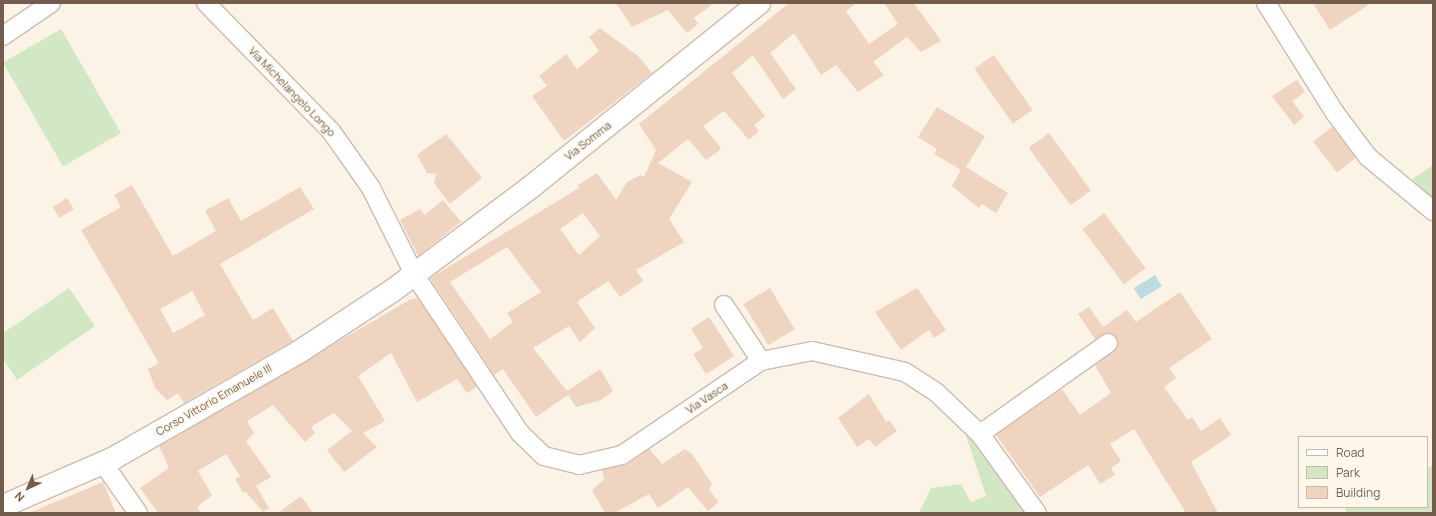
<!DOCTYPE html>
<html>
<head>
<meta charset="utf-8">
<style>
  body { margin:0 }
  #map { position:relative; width:1436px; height:516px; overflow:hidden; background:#fbf4e6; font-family:Manrope,sans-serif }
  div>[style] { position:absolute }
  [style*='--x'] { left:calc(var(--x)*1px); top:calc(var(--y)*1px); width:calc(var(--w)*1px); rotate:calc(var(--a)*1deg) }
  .green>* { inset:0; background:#d2e8c5; transform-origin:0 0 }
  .water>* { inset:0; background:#bcdce3; transform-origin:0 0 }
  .building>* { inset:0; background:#efd4c0; transform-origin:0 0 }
  .roads { filter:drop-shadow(1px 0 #ccbcad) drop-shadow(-1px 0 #ccbcad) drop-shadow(0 1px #ccbcad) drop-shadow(0 -1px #ccbcad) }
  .minor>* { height:18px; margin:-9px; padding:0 9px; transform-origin:9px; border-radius:9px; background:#fff }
  .tertiary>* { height:22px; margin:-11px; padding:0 11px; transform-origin:11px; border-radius:11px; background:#fff }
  span { translate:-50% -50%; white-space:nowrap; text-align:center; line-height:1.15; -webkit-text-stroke:3.5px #fef8ec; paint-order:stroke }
  .street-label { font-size:11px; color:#735c4c }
  .frame { position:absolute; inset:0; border:4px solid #735c4c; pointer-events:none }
  .legend { position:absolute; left:1298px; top:436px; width:130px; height:72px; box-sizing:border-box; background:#fef8ec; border:1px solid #c6baac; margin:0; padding:5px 7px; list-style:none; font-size:12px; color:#735c4c }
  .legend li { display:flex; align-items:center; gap:8px; height:20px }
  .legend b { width:20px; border:1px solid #c6baac }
  .north { position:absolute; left:8px; top:468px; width:40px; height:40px; -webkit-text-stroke:3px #fef8ec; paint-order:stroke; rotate:224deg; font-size:11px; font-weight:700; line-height:16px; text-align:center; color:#735c4c }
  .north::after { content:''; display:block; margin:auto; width:14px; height:18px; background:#735c4c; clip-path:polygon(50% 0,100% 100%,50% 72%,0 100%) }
</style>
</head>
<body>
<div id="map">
  <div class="green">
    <i style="left:61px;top:29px;width:120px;height:67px;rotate:60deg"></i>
    <i style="clip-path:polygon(1433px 165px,1433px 200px,1412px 179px)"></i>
    <i style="clip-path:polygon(69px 288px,95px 326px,17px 380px,3px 359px,3px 333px)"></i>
    <i style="clip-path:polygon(975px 432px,1033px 513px,919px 513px,931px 488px,961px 484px,971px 502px,986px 496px,966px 436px)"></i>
    <i style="clip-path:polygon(1433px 465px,1433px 513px,1346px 513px,1345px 507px,1427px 507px,1427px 469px)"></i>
  </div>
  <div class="water">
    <i style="left:1155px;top:275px;width:13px;height:25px;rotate:58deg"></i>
  </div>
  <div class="building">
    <i style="clip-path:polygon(616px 3px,714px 3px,694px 18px,698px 24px,687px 33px,668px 10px,632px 27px)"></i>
    <i style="clip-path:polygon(evenodd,789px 3px,857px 3px,846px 11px,869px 44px,898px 24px,884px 3px,914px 3px,941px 41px,921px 52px,907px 37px,873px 62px,884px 75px,858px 92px,836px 65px,821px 75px,794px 33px,770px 53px,796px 89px,783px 99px,753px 55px,732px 73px,765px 116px,754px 125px,759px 131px,749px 140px,724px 111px,703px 126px,721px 148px,719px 151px,706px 160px,688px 139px,658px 163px,692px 182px,669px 219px,684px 242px,636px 270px,643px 281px,620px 297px,608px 281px,577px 302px,595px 328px,580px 342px,569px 326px,533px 348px,567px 391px,600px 369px,613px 391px,601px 400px,576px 407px,568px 395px,536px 417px,503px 369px,494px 375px,430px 278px,579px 188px,578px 185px,597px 173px,616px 200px,627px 182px,641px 175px,644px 177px,656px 150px,639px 124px,789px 3px,583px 213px,600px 236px,579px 255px,560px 229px,583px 213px,789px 3px,507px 247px,541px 292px,507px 313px,513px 322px,490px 339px,450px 282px,507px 247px)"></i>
    <i style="clip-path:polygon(1313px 3px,1371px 3px,1330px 30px)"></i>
    <i style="clip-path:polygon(600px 28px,638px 56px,652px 73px,564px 141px,532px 96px,547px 86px,539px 76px,566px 54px,577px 69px,599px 51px,589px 37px)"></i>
    <i style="left:994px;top:55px;width:67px;height:24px;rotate:55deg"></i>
    <i style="clip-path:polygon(1297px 80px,1305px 92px,1292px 101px,1304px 117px,1294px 125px,1272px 96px)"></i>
    <i style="clip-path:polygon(937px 107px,985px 136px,966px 167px,1008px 193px,996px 213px,982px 204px,979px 208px,952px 186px,961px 170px,934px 154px,937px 149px,918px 137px)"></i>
    <i style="left:1332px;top:127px;width:39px;height:24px;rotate:52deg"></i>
    <i style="left:1049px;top:133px;width:71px;height:25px;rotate:54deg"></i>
    <i style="clip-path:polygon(446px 134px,482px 178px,450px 204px,434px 183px,436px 174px,427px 173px,417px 155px)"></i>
    <i style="clip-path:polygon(evenodd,132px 185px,173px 256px,216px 231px,205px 211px,228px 198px,241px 221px,300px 187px,314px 209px,220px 264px,253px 320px,273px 308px,293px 341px,184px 403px,178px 393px,167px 400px,155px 388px,148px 369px,159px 363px,81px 230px,121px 207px,114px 195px,132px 185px,192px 291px,205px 315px,173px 333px,160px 309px,192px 291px)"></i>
    <i style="left:67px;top:198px;width:13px;height:17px;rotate:58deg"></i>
    <i style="clip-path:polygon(443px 200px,461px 222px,418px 256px,400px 220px,420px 209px,425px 215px)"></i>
    <i style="left:1104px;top:213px;width:69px;height:27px;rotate:53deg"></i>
    <i style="left:770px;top:288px;width:48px;height:31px;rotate:59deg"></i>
    <i style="clip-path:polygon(917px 288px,946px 330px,934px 338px,929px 330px,901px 350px,875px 312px)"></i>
    <i style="clip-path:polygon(1180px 292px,1212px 339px,1169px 368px,1176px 378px,1164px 387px,1188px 420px,1192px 417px,1201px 431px,1220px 418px,1231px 435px,1191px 462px,1218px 513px,1186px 513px,1134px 429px,1110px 444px,1121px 461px,1111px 468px,1115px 475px,1100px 484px,1088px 465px,1040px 497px,996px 435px,1062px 389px,1080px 415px,1111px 393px,1095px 365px,1117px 348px,1117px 337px,1107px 333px,1095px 339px,1078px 314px,1089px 307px,1103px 327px,1127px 310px,1136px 322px)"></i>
    <i style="clip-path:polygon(418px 298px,477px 387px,467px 393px,457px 379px,417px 402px,391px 353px,358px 376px,385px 421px,363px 433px,377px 447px,344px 472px,327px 450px,352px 431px,334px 413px,311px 427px,315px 433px,305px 442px,273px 405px,247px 421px,254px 433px,246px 441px,271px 477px,256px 486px,269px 508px,263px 512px,246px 492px,243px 493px,235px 479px,240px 476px,226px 454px,198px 471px,212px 495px,197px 507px,201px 513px,158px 513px,140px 488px,169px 468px,159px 446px,411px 299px)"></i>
    <i style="clip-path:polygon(709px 317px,734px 356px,706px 374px,693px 354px,703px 348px,691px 329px)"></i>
    <i style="clip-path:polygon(869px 394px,886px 422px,889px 420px,897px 431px,875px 447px,869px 439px,857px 447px,838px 418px)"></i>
    <i style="clip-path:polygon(649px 449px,662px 464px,685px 449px,692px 454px,712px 484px,709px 490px,719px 502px,708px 511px,688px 487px,658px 508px,649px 494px,614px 513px,605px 513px,592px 490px,604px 479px,602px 470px,628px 464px)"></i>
    <i style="clip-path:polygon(103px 482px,116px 513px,31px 513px,31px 512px)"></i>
    <i style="clip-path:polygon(301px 496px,313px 513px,278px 513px)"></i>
  </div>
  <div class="roads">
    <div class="minor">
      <i style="--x:206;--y:3;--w:179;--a:45.7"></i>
      <i style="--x:331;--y:131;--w:70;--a:54.9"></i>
      <i style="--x:371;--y:188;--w:96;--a:63.4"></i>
      <i style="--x:414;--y:274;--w:191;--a:56.3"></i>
      <i style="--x:520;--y:433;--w:33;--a:44"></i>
      <i style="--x:544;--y:456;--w:36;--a:14"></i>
      <i style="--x:579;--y:465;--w:44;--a:-13.1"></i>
      <i style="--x:622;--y:455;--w:168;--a:-34.1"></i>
      <i style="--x:761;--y:361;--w:52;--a:-11.1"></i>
      <i style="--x:812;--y:351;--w:95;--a:12.7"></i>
      <i style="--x:905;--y:372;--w:37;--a:33"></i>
      <i style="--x:936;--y:392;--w:61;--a:43.7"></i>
      <i style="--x:980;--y:434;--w:97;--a:54.2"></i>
      <i style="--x:1266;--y:3;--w:130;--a:57.9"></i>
      <i style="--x:1335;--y:113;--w:55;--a:53.1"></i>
      <i style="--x:1368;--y:157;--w:85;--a:39.7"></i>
      <i style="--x:3;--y:36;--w:58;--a:-34.5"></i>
      <i style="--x:724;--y:305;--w:67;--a:56.5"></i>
      <i style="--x:980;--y:434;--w:157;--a:-35.4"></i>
      <i style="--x:103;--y:463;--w:61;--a:55"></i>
    </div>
    <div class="tertiary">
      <i style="--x:3;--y:506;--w:119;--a:-23.3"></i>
      <i style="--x:112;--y:459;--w:215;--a:-29.8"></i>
      <i style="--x:299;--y:352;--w:111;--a:-33.3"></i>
      <i style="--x:392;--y:291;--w:174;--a:-36.8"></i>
      <i style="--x:531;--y:187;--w:293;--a:-38.9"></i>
    </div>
  </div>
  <div class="street-label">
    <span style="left:292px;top:92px;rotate:46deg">Via Michelangelo Longo</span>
    <span style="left:588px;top:141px;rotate:-38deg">Via Somma</span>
    <span style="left:707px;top:398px;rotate:-34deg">Via Vasca</span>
    <span style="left:214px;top:400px;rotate:-30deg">Corso Vittorio Emanuele III</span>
  </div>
  <div class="frame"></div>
  <ul class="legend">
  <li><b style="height:5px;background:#fff"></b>Road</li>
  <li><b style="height:11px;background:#d2e8c5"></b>Park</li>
  <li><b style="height:11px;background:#efd4c0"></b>Building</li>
  </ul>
  <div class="north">N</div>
</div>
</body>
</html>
